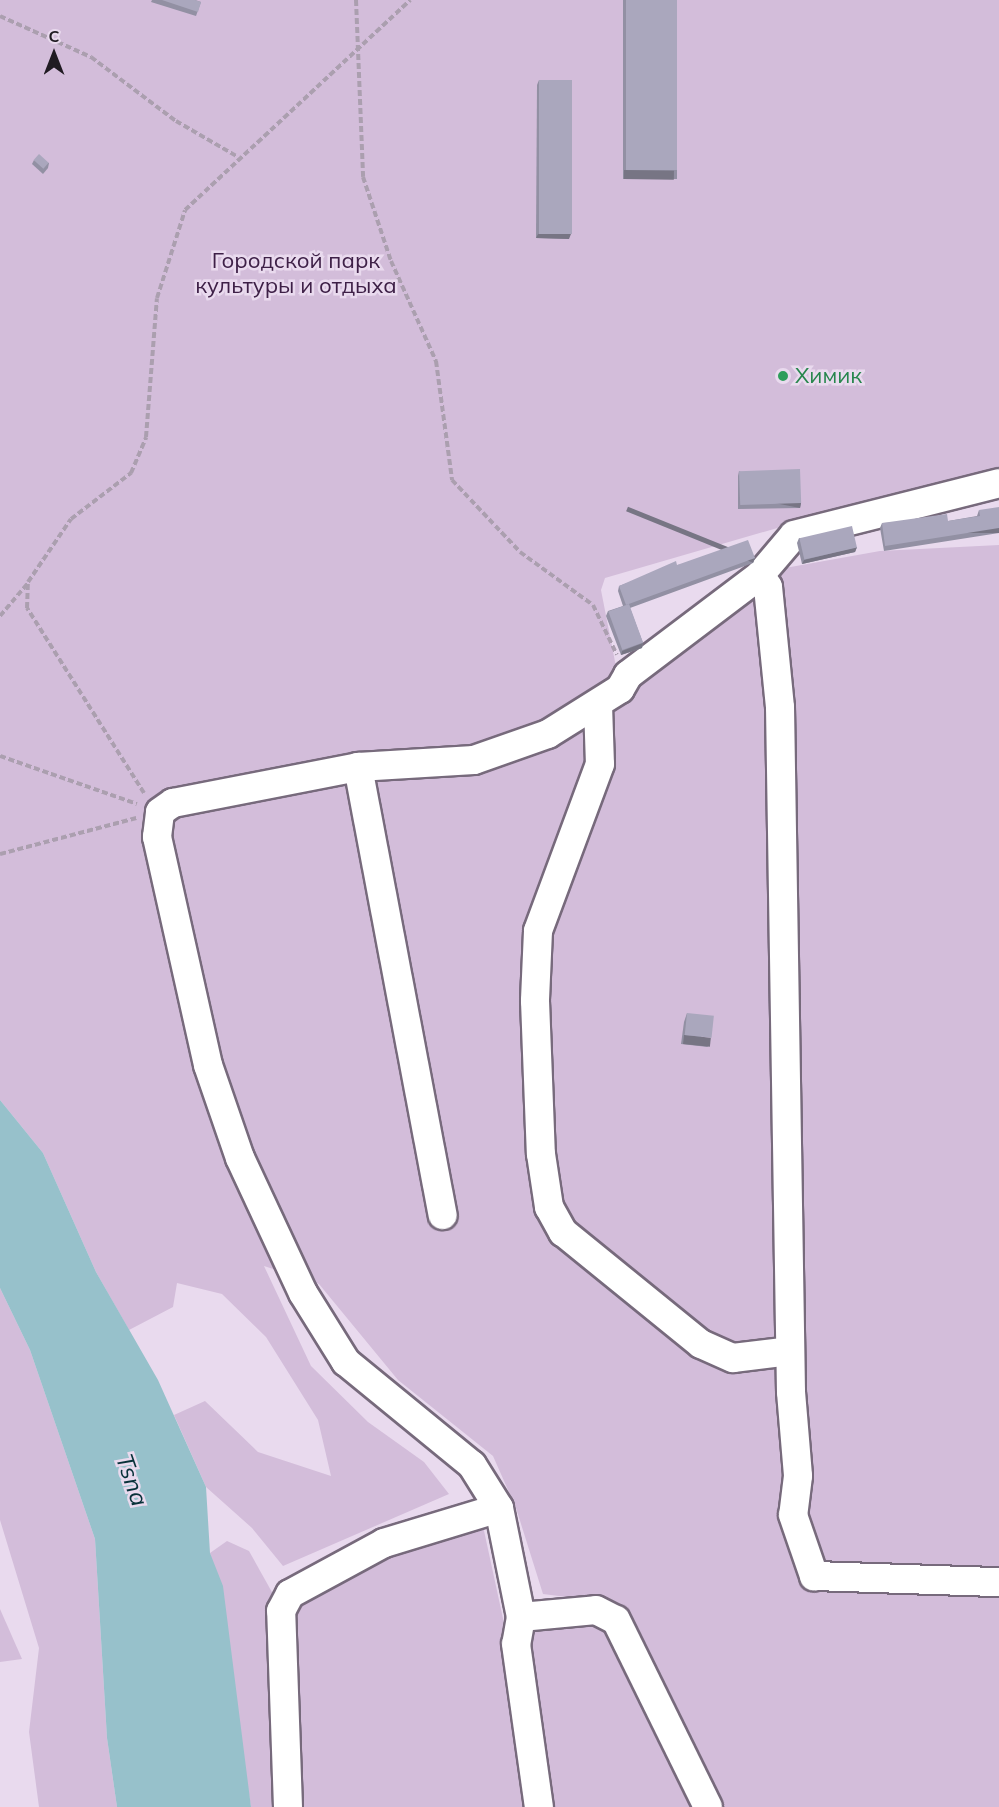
<!DOCTYPE html>
<html>
<head>
<meta charset="utf-8">
<style>
  body { margin:0 }
  #map { position:relative; width:999px; height:1807px; overflow:hidden; background:#e9daee; font-family:Mulish,sans-serif }
  div>[style] { position:absolute }
  [style*='--x'] { left:calc(var(--x)*1px); top:calc(var(--y)*1px); width:calc(var(--w)*1px); rotate:calc(var(--a)*1deg) }
  .green>* { inset:0; background:#d3bdda }
  .water>* { inset:0; background:#97c1cb }
  .path>* { height:4px; margin-top:-2px; transform-origin:0; background:repeating-linear-gradient(90deg,#ab9faf 0 6px,transparent 0 9px) }
  .roads { filter:drop-shadow(2px 0 #776a7c) drop-shadow(-2px 0 #776a7c) drop-shadow(0 2px #776a7c) drop-shadow(0 -2px #776a7c) }
  .minor>* { height:28px; margin:-14px; padding:0 14px; transform-origin:14px; border-radius:14px; background:#fff }
  .wall>* { inset:0; background:#9290a3; transform-origin:0 0 }
  .shaded-wall>* { inset:0; background:#777584; transform-origin:0 0 }
  .building>* { inset:0; background:#aaa7bd; transform-origin:0 0 }
  .dots>* { width:16px; height:16px; translate:-50% -50%; box-sizing:border-box; border:3px solid #e9daee; border-radius:50% }
  span { translate:-50% -50%; white-space:nowrap; text-align:center; line-height:1.15; -webkit-text-stroke:5px #e9daee; paint-order:stroke }
  .park-label { font-size:22px; color:#3e2047 }
  .leisure-label { font-size:22px; color:#27864d }
  .left { translate:0 -50%; text-align:left }
  .water-label { font-size:24px; color:#073139; font-style:italic }
  .north { position:absolute; left:24px; top:24px; width:60px; height:60px; -webkit-text-stroke:4px #e9daee; paint-order:stroke; rotate:0deg; font-size:16px; font-weight:700; line-height:24px; text-align:center; color:#201b22 }
  .north::after { content:''; display:block; margin:auto; width:21px; height:27px; background:#201b22; clip-path:polygon(50% 0,100% 100%,50% 72%,0 100%) }
</style>
</head>
<body>
<div id="map">
  <div class="green">
    <i style="clip-path:polygon(0 0,999px 0,999px 474px,815px 517px,605px 578px,601px 590px,617px 672px,644px 676px,785px 568px,880px 551px,999px 545px,999px 1807px,297px 1807px,291px 1620px,296px 1599px,391px 1551px,483px 1526px,507px 1637px,584px 1617px,591px 1600px,543px 1594px,516px 1508px,493px 1456px,398px 1380px,319px 1284px,264px 1266px,311px 1366px,368px 1422px,424px 1462px,449px 1494px,283px 1566px,252px 1528px,206px 1487px,174px 1415px,205px 1401px,258px 1452px,331px 1476px,318px 1420px,266px 1337px,222px 1294px,177px 1283px,173px 1307px,129px 1330px,96px 1272px,43px 1153px,0 1100px)"></i>
    <i style="clip-path:polygon(0 1288px,30px 1350px,95px 1539px,107px 1738px,117px 1807px,39px 1807px,29px 1732px,39px 1648px,0 1520px)"></i>
    <i style="clip-path:polygon(227px 1541px,249px 1551px,273px 1594px,282px 1807px,251px 1807px,210px 1553px)"></i>
    <i style="clip-path:polygon(0 1609px,22px 1659px,0 1662px)"></i>
  </div>
  <div class="water">
    <i style="clip-path:polygon(0 1100px,43px 1153px,96px 1272px,158px 1380px,206px 1487px,210px 1553px,223px 1586px,251px 1807px,117px 1807px,107px 1738px,95px 1539px,30px 1350px,0 1288px)"></i>
  </div>
  <div class="path">
    <i style="--x:356;--y:0;--w:177;--a:87.7"></i>
    <i style="--x:363;--y:177;--w:89;--a:71.6"></i>
    <i style="--x:391;--y:261;--w:110;--a:65.8"></i>
    <i style="--x:436;--y:361;--w:120;--a:82.3"></i>
    <i style="--x:452;--y:480;--w:99;--a:46.6"></i>
    <i style="--x:520;--y:552;--w:90;--a:36"></i>
    <i style="--x:593;--y:605;--w:55;--a:64.4"></i>
    <i style="--x:0;--y:16;--w:100;--a:24.3"></i>
    <i style="--x:91;--y:57;--w:106;--a:37"></i>
    <i style="--x:176;--y:121;--w:72;--a:30.1"></i>
    <i style="--x:0;--y:616;--w:43;--a:-49.7"></i>
    <i style="--x:0;--y:756;--w:145;--a:19.3"></i>
    <i style="--x:144;--y:793;--w:219;--a:-122.3"></i>
    <i style="--x:27;--y:608;--w:26;--a:-88"></i>
    <i style="--x:28;--y:582;--w:76;--a:-55.7"></i>
    <i style="--x:71;--y:519;--w:76;--a:-37.5"></i>
    <i style="--x:131;--y:473;--w:39;--a:-67"></i>
    <i style="--x:146;--y:437;--w:139;--a:-85.5"></i>
    <i style="--x:157;--y:298;--w:92;--a:-72.3"></i>
    <i style="--x:185;--y:210;--w:308;--a:-43"></i>
    <i style="--x:0;--y:854;--w:141;--a:-14.8"></i>
  </div>
  <div class="roads">
    <div class="minor">
      <i style="--x:760;--y:575;--w:14;--a:56"></i>
      <i style="--x:768;--y:587;--w:121;--a:84.3"></i>
      <i style="--x:780;--y:707;--w:685;--a:89.08"></i>
      <i style="--x:791;--y:1392;--w:84;--a:85.2"></i>
      <i style="--x:798;--y:1476;--w:39;--a:97"></i>
      <i style="--x:793;--y:1515;--w:65;--a:71"></i>
      <i style="--x:814;--y:1576;--w:185;--a:1.9"></i>
      <i style="--x:598;--y:705;--w:59;--a:88.1"></i>
      <i style="--x:600;--y:764;--w:178;--a:110.4"></i>
      <i style="--x:538;--y:931;--w:70;--a:92.5"></i>
      <i style="--x:535;--y:1001;--w:153;--a:87.8"></i>
      <i style="--x:541;--y:1154;--w:54;--a:81.4"></i>
      <i style="--x:549;--y:1207;--w:29;--a:61"></i>
      <i style="--x:563;--y:1232;--w:178;--a:39.1"></i>
      <i style="--x:701;--y:1344;--w:35;--a:24"></i>
      <i style="--x:733;--y:1358;--w:57;--a:-7"></i>
      <i style="--x:358;--y:767;--w:456;--a:79.3"></i>
      <i style="--x:499;--y:1508;--w:111;--a:78.6"></i>
      <i style="--x:521;--y:1617;--w:75;--a:-5.3"></i>
      <i style="--x:596;--y:1610;--w:22;--a:27"></i>
      <i style="--x:616;--y:1620;--w:208;--a:63.8"></i>
      <i style="--x:521;--y:1617;--w:27;--a:100"></i>
      <i style="--x:516;--y:1644;--w:165;--a:82"></i>
      <i style="--x:288;--y:1807;--w:196;--a:-92"></i>
      <i style="--x:281;--y:1611;--w:19;--a:-62"></i>
      <i style="--x:290;--y:1594;--w:107;--a:-28.5"></i>
      <i style="--x:384;--y:1543;--w:120;--a:-16.9"></i>
      <i style="--x:499;--y:1508;--w:51;--a:-122.1"></i>
      <i style="--x:472;--y:1465;--w:163;--a:-140.7"></i>
      <i style="--x:346;--y:1362;--w:81;--a:-121.9"></i>
      <i style="--x:303;--y:1293;--w:149;--a:-115"></i>
      <i style="--x:240;--y:1158;--w:98;--a:-109"></i>
      <i style="--x:208;--y:1065;--w:234;--a:-102.6"></i>
      <i style="--x:157;--y:837;--w:25;--a:-83"></i>
      <i style="--x:160;--y:812;--w:16;--a:-35"></i>
      <i style="--x:173;--y:803;--w:188;--a:-11"></i>
      <i style="--x:358;--y:767;--w:116;--a:-3.5"></i>
      <i style="--x:474;--y:760;--w:78;--a:-19.4"></i>
      <i style="--x:548;--y:734;--w:85;--a:-32"></i>
      <i style="--x:620;--y:689;--w:16;--a:-60"></i>
      <i style="--x:628;--y:675;--w:166;--a:-37.1"></i>
      <i style="--x:760;--y:575;--w:52;--a:-49.6"></i>
      <i style="--x:794;--y:535;--w:211;--a:-14.2"></i>
    </div>
  </div>
  <div class="wall">
    <i style="clip-path:polygon(152px 0,195px 0,201px 2px,196px 16px,151px 2px)"></i>
    <i style="left:623px;top:0;width:54px;height:179px"></i>
    <i style="clip-path:polygon(539px 80px,569px 239px,536px 238px,537px 85px)"></i>
    <i style="clip-path:polygon(34px 160px,49px 163px,48px 168px,43px 174px,32px 164px)"></i>
    <i style="clip-path:polygon(739px 471px,801px 503px,800px 508px,738px 509px,738px 476px)"></i>
    <i style="clip-path:polygon(979px 510px,999px 533px,884px 551px,880px 528px,882px 523px,948px 521px,977px 516px)"></i>
    <i style="clip-path:polygon(799px 538px,857px 547px,855px 552px,802px 564px,797px 543px)"></i>
    <i style="clip-path:polygon(755px 558px,753px 563px,630px 608px,643px 643px,642px 648px,621px 655px,606px 616px,608px 611px,623px 606px,618px 591px,619px 586px,677px 565px)"></i>
    <i style="clip-path:polygon(687px 1013px,708px 1047px,681px 1044px,684px 1022px)"></i>
  </div>
  <div class="shaded-wall">
    <i style="left:624px;top:170px;width:50px;height:9px;rotate:1deg"></i>
    <i style="clip-path:polygon(538px 234px,571px 234px,569px 239px,536px 238px)"></i>
    <i style="left:801px;top:503px;width:5px;height:61px;rotate:101deg"></i>
    <i style="left:999px;top:528px;width:5px;height:115px;rotate:90deg"></i>
    <i style="clip-path:polygon(857px 547px,855px 552px,802px 564px,804px 560px)"></i>
    <i style="left:755px;top:558px;width:5px;height:137px;rotate:112deg"></i>
    <i style="clip-path:polygon(643px 643px,642px 648px,621px 655px,622px 651px)"></i>
    <i style="left:684px;top:1035px;width:27px;height:9px;rotate:6deg"></i>
  </div>
  <div class="building">
    <i style="clip-path:polygon(162px 0,195px 0,201px 2px,198px 12px)"></i>
    <i style="left:626px;top:0;width:51px;height:170px"></i>
    <i style="left:539px;top:80px;width:33px;height:154px"></i>
    <i style="left:39px;top:154px;width:13px;height:8px;rotate:42deg"></i>
    <i style="left:800px;top:469px;width:34px;height:61px;rotate:88deg"></i>
    <i style="clip-path:polygon(999px 507px,999px 528px,885px 546px,882px 523px,947px 514px,948px 521px,980px 516px,979px 510px)"></i>
    <i style="left:852px;top:526px;width:22px;height:54px;rotate:77deg"></i>
    <i style="clip-path:polygon(748px 540px,755px 558px,626px 605px,619px 586px,676px 561px,677px 565px)"></i>
    <i style="left:629px;top:604px;width:41px;height:22px;rotate:70deg"></i>
    <i style="left:687px;top:1013px;width:27px;height:22px;rotate:6deg"></i>
  </div>
  <div class="dots">
    <i style="left:783px;top:376px;background:#2e9e5b"></i>
  </div>
  <div class="park-label">
    <span style="left:296px;top:273px">Городской парк<br>культуры и отдыха</span>
  </div>
  <div class="leisure-label">
    <span class="left" style="left:795px;top:376px">Химик</span>
  </div>
  <div class="water-label">
    <span style="left:132px;top:1480px;rotate:71deg">Tsna</span>
  </div>
  <div class="north">С</div>
</div>
</body>
</html>
